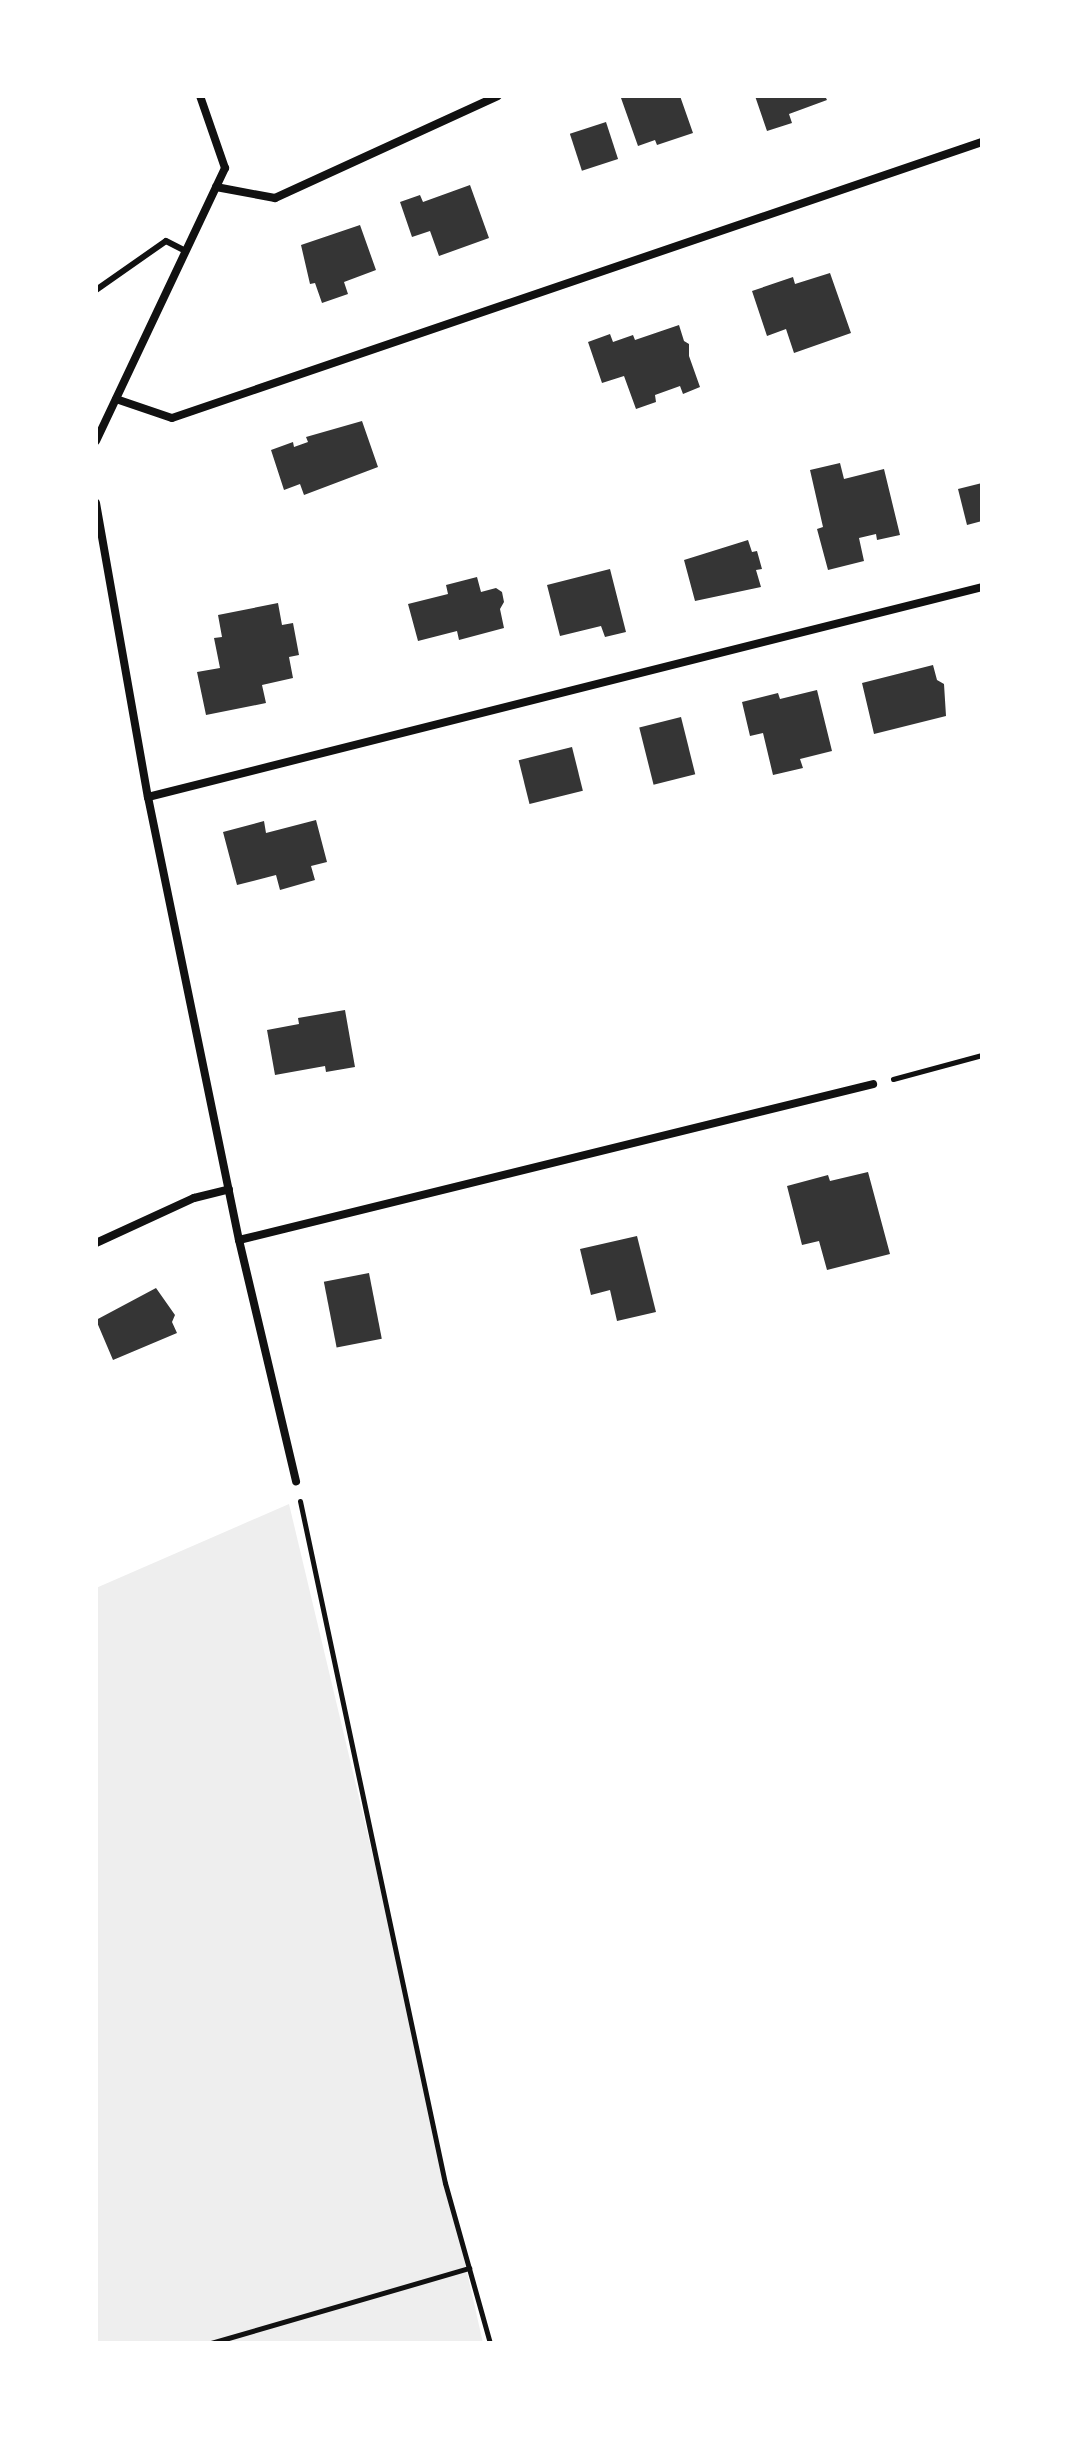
<!DOCTYPE html>
<html>
<head>
<meta charset="utf-8">
<style>
  body { margin:0 }
  #map { position:relative; width:1078px; height:2439px; overflow:hidden; background:#fff; font-family:"Roboto Serif",serif }
  div>[style] { position:absolute }
  [style*='--x'] { left:calc(var(--x)*1px); top:calc(var(--y)*1px); width:calc(var(--w)*1px); rotate:calc(var(--a)*1deg) }
  .green>* { inset:0; background:#eee }
  .building>* { inset:0; background:#353535; transform-origin:0 0 }
  .path>* { height:5px; margin:-2.5px; padding:0 2.5px; transform-origin:2.5px; border-radius:2.5px; background:#111 }
  .service>* { height:6px; margin:-3px; padding:0 3px; transform-origin:3px; border-radius:3px; background:#111 }
  .minor>* { height:8px; margin:-4px; padding:0 4px; transform-origin:4px; border-radius:4px; background:#111 }
  span { translate:-50% -50%; white-space:nowrap; text-align:center; line-height:1.15; -webkit-text-stroke:7px #fff; paint-order:stroke }
  .frame { position:absolute; inset:0; border:98px solid #fff; pointer-events:none }
</style>
</head>
<body>
<div id="map">
  <div class="green">
    <i style="clip-path:polygon(289px 1504px,381px 1890px,483px 2343px,96px 2343px,96px 1588px)"></i>
  </div>
  <div class="building">
    <i style="clip-path:polygon(627px 96px,680px 96px,693px 133px,657px 145px,655px 140px,638px 146px,621px 98px)"></i>
    <i style="clip-path:polygon(755px 96px,825px 96px,827px 100px,789px 114px,792px 123px,767px 131px)"></i>
    <i style="left:606px;top:122px;width:39px;height:38px;rotate:72deg"></i>
    <i style="clip-path:polygon(470px 185px,489px 238px,439px 256px,430px 231px,412px 237px,400px 202px,420px 195px,423px 202px)"></i>
    <i style="clip-path:polygon(360px 225px,376px 270px,344px 282px,348px 294px,322px 303px,315px 283px,310px 284px,301px 245px)"></i>
    <i style="clip-path:polygon(830px 273px,851px 333px,794px 353px,786px 329px,767px 336px,752px 291px,793px 277px,795px 284px)"></i>
    <i style="clip-path:polygon(679px 325px,684px 341px,689px 344px,689px 356px,700px 387px,683px 394px,680px 386px,655px 395px,656px 402px,636px 409px,624px 376px,602px 383px,588px 342px,610px 334px,613px 342px,633px 335px,635px 340px)"></i>
    <i style="clip-path:polygon(362px 421px,378px 467px,304px 495px,300px 484px,284px 490px,271px 450px,293px 442px,294px 447px,308px 442px,306px 437px)"></i>
    <i style="clip-path:polygon(840px 463px,844px 479px,884px 469px,900px 535px,877px 540px,876px 534px,859px 538px,864px 561px,828px 570px,817px 529px,823px 527px,810px 470px)"></i>
    <i style="clip-path:polygon(982px 483px,982px 521px,967px 525px,958px 489px)"></i>
    <i style="clip-path:polygon(748px 540px,752px 552px,757px 551px,762px 569px,756px 570px,761px 587px,695px 601px,684px 560px)"></i>
    <i style="clip-path:polygon(610px 569px,626px 632px,605px 637px,601px 626px,560px 636px,547px 585px)"></i>
    <i style="clip-path:polygon(477px 577px,481px 592px,496px 588px,502px 592px,504px 602px,500px 609px,504px 628px,459px 640px,457px 631px,418px 641px,408px 604px,448px 594px,446px 585px)"></i>
    <i style="clip-path:polygon(278px 603px,282px 625px,293px 623px,299px 655px,289px 657px,293px 678px,262px 685px,266px 703px,206px 715px,197px 672px,220px 668px,214px 638px,222px 637px,218px 615px)"></i>
    <i style="clip-path:polygon(933px 665px,937px 680px,944px 684px,946px 716px,874px 734px,862px 683px)"></i>
    <i style="clip-path:polygon(817px 690px,832px 751px,800px 759px,803px 768px,773px 775px,763px 733px,750px 736px,742px 702px,778px 693px,780px 699px)"></i>
    <i style="left:681px;top:717px;width:59px;height:43px;rotate:76deg"></i>
    <i style="left:572px;top:747px;width:45px;height:55px;rotate:76deg"></i>
    <i style="clip-path:polygon(316px 820px,327px 862px,311px 866px,315px 880px,280px 890px,276px 875px,237px 885px,223px 832px,264px 821px,266px 833px)"></i>
    <i style="clip-path:polygon(345px 1010px,355px 1067px,326px 1072px,325px 1066px,275px 1075px,267px 1030px,299px 1024px,298px 1018px)"></i>
    <i style="clip-path:polygon(868px 1172px,890px 1254px,827px 1270px,819px 1241px,802px 1245px,787px 1186px,828px 1175px,830px 1181px)"></i>
    <i style="clip-path:polygon(637px 1236px,656px 1312px,617px 1321px,610px 1290px,591px 1295px,580px 1249px)"></i>
    <i style="left:369px;top:1273px;width:67px;height:46px;rotate:79deg"></i>
    <i style="clip-path:polygon(156px 1288px,175px 1315px,172px 1322px,177px 1333px,113px 1360px,96px 1320px)"></i>
  </div>
  <div class="path">
    <i style="--x:893;--y:1079;--w:92;--a:-15.1"></i>
    <i style="--x:300;--y:1501;--w:697;--a:78"></i>
    <i style="--x:445;--y:2183;--w:166;--a:74.3"></i>
    <i style="--x:211;--y:2343;--w:269;--a:-16.2"></i>
  </div>
  <div class="service">
    <i style="--x:96;--y:290;--w:85;--a:-35"></i>
    <i style="--x:166;--y:241;--w:22;--a:27"></i>
  </div>
  <div class="minor">
    <i style="--x:216;--y:187;--w:60;--a:10.6"></i>
    <i style="--x:275;--y:198;--w:245;--a:-24.6"></i>
    <i style="--x:116;--y:399;--w:59;--a:18.7"></i>
    <i style="--x:172;--y:418;--w:856;--a:-18.82"></i>
    <i style="--x:96;--y:441;--w:302;--a:-64.7"></i>
    <i style="--x:225;--y:168;--w:76;--a:-109.1"></i>
    <i style="--x:96;--y:503;--w:299;--a:80"></i>
    <i style="--x:148;--y:797;--w:452;--a:78.4"></i>
    <i style="--x:239;--y:1240;--w:248;--a:76.7"></i>
    <i style="--x:148;--y:797;--w:860;--a:-14.13"></i>
    <i style="--x:239;--y:1240;--w:653;--a:-13.82"></i>
    <i style="--x:96;--y:1243;--w:108;--a:-24.7"></i>
    <i style="--x:194;--y:1198;--w:36;--a:-14"></i>
  </div>
  <div class="frame"></div>
</div>
</body>
</html>
